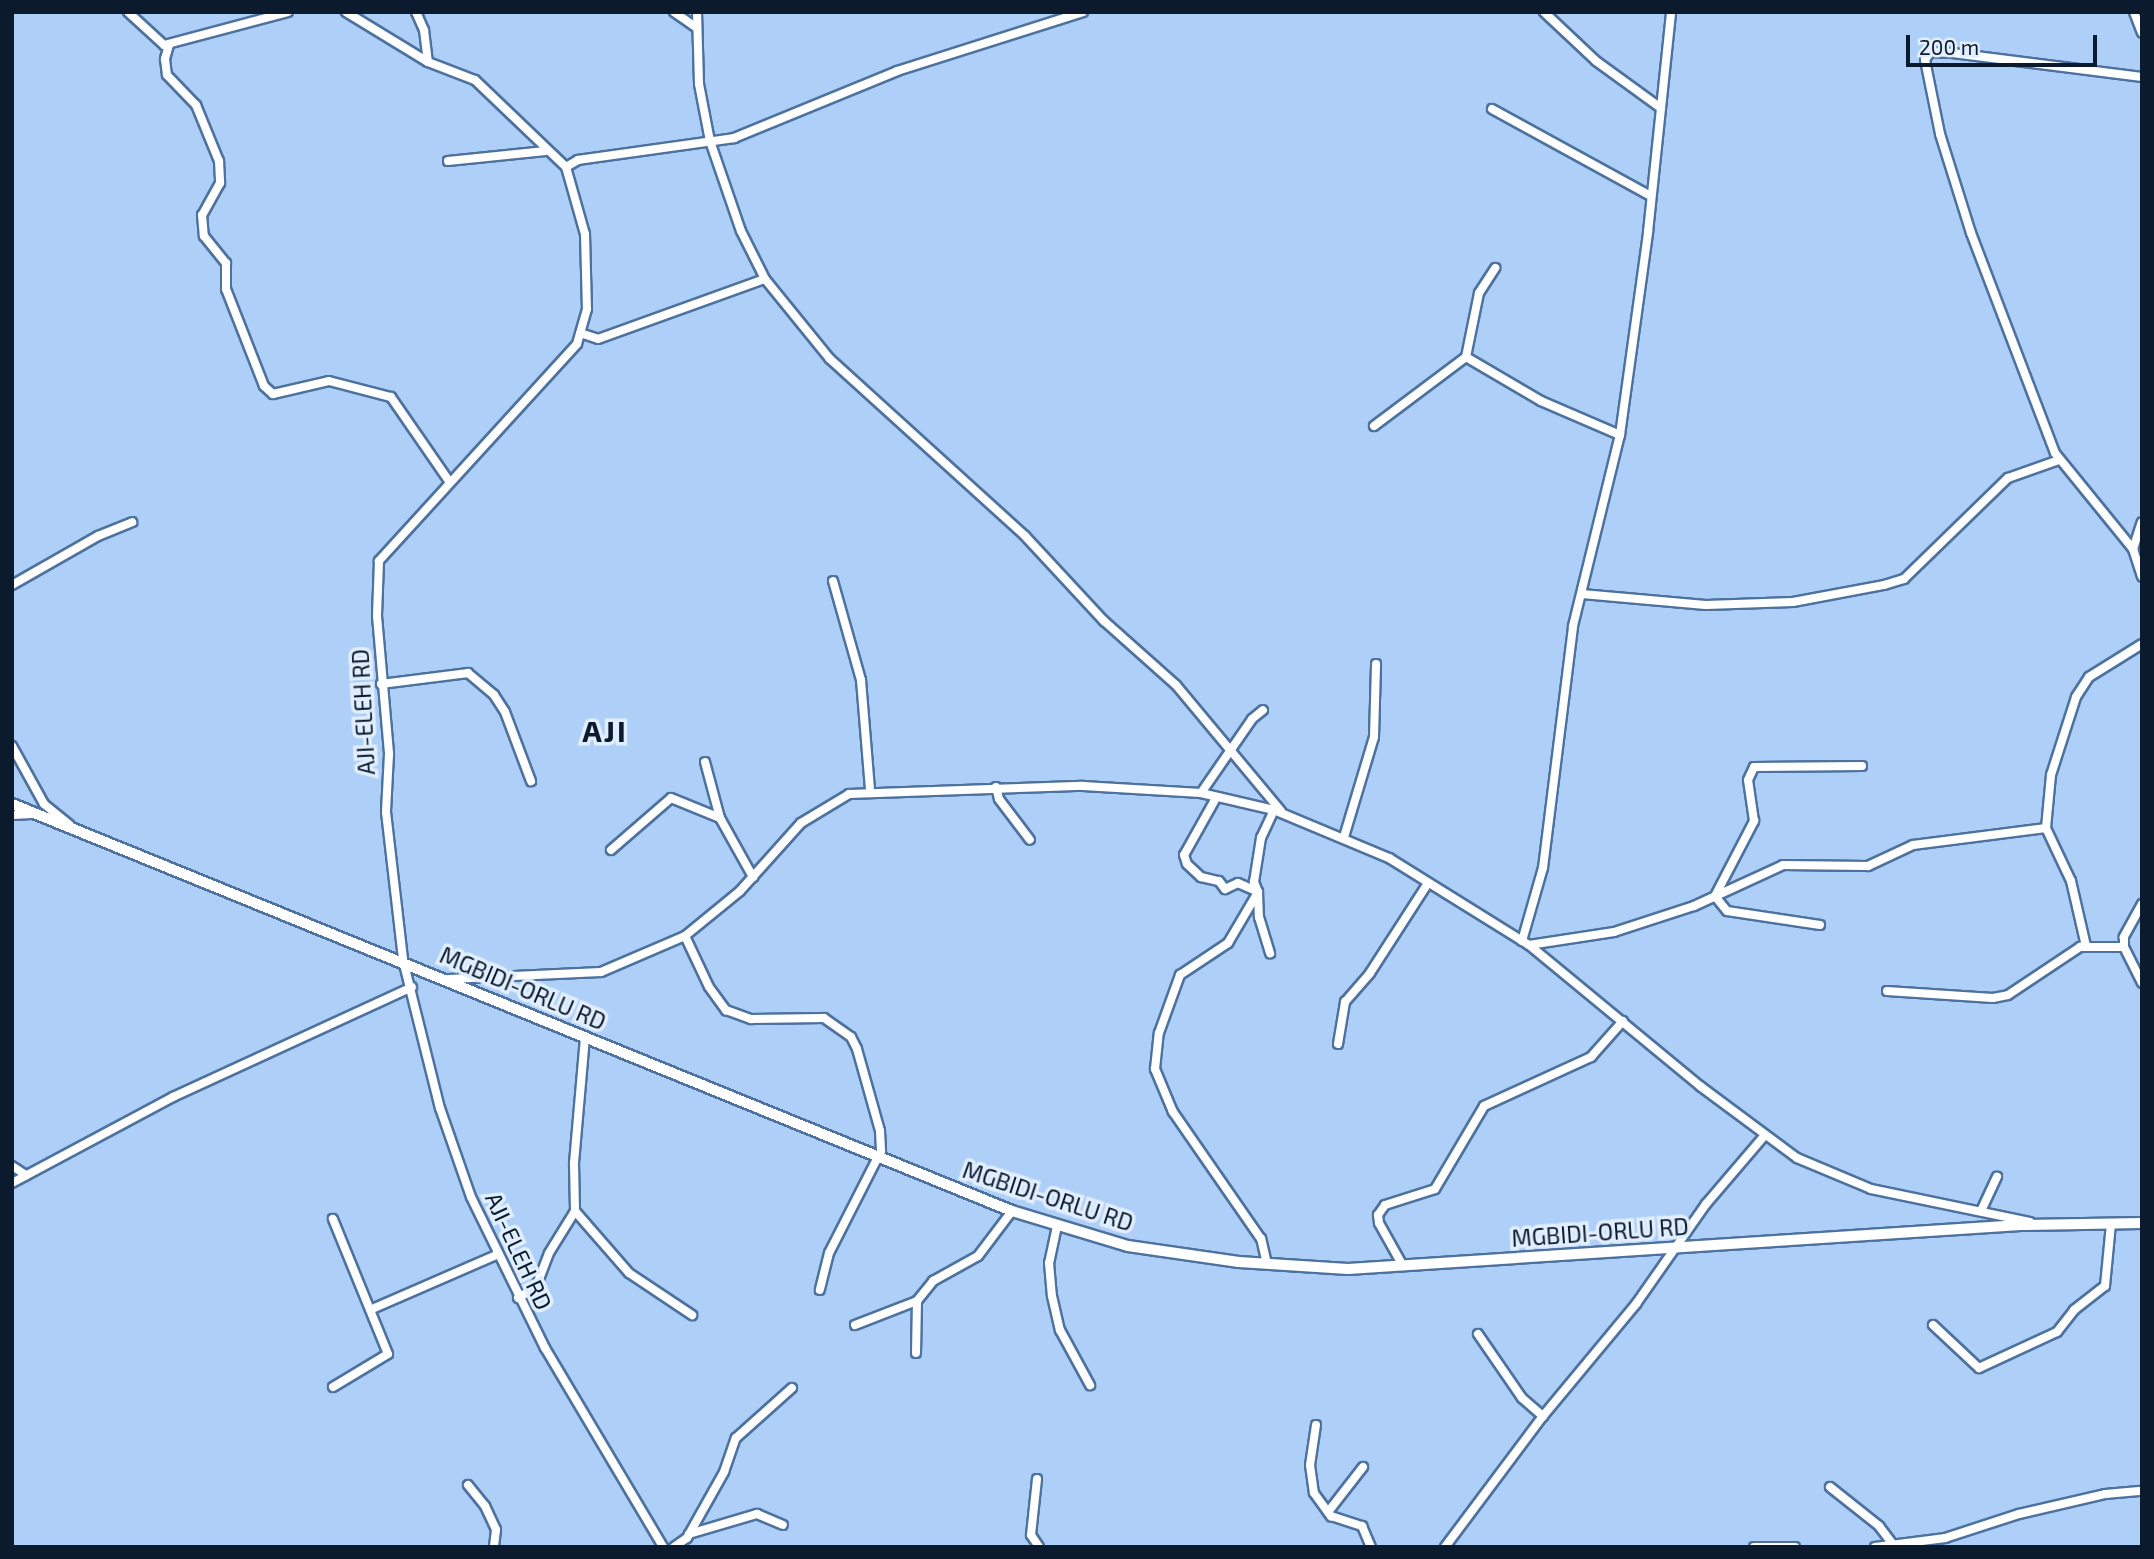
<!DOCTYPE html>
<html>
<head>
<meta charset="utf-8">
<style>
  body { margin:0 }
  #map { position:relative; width:2154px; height:1559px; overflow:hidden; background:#aecff7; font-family:"Exo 2",sans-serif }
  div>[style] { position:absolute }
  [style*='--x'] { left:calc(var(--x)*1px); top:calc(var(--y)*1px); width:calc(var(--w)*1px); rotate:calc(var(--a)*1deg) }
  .roads { filter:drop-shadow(2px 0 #4d729f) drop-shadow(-2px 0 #4d729f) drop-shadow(0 2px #4d729f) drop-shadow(0 -2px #4d729f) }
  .minor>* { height:8px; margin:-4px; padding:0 4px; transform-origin:4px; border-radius:4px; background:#fff }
  .secondary>* { height:10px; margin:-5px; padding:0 5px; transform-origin:5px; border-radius:5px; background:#fff }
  span { translate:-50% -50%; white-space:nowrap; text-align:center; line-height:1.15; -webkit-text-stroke:7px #e1eefd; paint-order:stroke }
  .street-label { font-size:23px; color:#0b1a2c }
  .district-label { font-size:30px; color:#0b1a2c; font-weight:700; letter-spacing:2px }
  .frame { position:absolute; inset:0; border:14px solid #0b1a2c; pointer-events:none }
  .scale { position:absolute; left:1906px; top:35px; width:191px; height:32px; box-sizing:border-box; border:4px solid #0b1a2c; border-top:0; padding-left:9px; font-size:21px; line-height:24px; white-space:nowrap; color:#0b1a2c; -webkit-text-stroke:5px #e1eefd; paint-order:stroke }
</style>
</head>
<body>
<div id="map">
  <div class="roads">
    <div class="minor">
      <i style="--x:128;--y:12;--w:49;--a:42.5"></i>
      <i style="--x:164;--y:45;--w:128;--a:-14.9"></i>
      <i style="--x:346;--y:12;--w:96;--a:31.4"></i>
      <i style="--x:428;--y:62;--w:50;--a:21"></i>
      <i style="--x:475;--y:80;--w:126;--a:43.7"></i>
      <i style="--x:566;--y:167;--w:70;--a:74.2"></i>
      <i style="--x:585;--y:234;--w:75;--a:88.5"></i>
      <i style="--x:587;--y:309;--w:36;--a:106"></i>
      <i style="--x:577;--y:344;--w:294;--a:132.4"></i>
      <i style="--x:379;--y:561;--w:55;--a:92.1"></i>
      <i style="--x:377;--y:616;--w:139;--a:85"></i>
      <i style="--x:389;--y:754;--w:58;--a:93"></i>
      <i style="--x:386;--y:812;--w:149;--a:83.4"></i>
      <i style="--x:403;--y:960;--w:153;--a:76"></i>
      <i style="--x:440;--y:1108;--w:94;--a:70.8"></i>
      <i style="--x:471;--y:1197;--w:168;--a:63.9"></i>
      <i style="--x:545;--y:1348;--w:231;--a:59.3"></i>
      <i style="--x:416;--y:12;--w:20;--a:66"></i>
      <i style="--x:424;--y:30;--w:32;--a:83"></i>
      <i style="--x:674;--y:12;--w:28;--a:35"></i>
      <i style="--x:697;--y:12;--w:72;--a:88.4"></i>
      <i style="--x:699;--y:84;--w:58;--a:79.1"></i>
      <i style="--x:710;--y:141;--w:95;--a:71"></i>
      <i style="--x:741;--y:231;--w:54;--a:63.4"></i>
      <i style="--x:765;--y:279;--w:103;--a:50.9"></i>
      <i style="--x:830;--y:359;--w:263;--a:42.2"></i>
      <i style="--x:1025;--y:536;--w:116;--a:47.1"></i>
      <i style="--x:1104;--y:621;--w:96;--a:41.6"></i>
      <i style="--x:1176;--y:685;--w:164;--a:50.2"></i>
      <i style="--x:1544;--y:12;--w:71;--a:43.3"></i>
      <i style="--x:1596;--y:61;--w:80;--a:35.9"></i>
      <i style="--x:2134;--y:12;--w:22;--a:69"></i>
      <i style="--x:169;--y:45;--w:15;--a:106"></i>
      <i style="--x:165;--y:59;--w:16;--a:83"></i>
      <i style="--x:167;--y:75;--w:42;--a:46"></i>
      <i style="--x:196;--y:105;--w:61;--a:67.7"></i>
      <i style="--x:219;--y:161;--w:22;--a:87"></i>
      <i style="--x:220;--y:183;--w:37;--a:119"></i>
      <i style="--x:202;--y:215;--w:21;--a:85"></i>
      <i style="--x:204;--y:236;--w:35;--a:51"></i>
      <i style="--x:226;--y:263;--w:26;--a:90"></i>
      <i style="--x:226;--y:289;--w:104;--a:68.6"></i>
      <i style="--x:264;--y:386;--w:12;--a:42"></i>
      <i style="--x:273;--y:394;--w:57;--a:-13.1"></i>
      <i style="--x:329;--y:381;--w:64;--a:14.5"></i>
      <i style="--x:391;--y:397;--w:102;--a:55.4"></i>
      <i style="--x:2142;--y:77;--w:193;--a:-172.8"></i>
      <i style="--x:1951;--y:53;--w:21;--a:-177"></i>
      <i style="--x:1930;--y:52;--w:9;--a:122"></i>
      <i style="--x:1925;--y:60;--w:76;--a:78.5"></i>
      <i style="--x:1940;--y:134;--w:104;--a:72.6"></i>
      <i style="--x:1971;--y:233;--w:235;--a:69.1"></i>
      <i style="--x:2055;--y:453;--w:124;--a:50.9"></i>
      <i style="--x:2133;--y:549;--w:29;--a:72"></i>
      <i style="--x:1492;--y:109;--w:181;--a:28.7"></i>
      <i style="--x:448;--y:161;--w:98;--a:-5.9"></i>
      <i style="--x:566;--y:167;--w:14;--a:-30"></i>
      <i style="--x:578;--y:160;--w:158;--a:-8"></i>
      <i style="--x:734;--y:138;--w:176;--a:-22.3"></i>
      <i style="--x:897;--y:71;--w:195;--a:-17.6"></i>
      <i style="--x:580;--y:333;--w:19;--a:18"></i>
      <i style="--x:598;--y:339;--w:177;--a:-19.8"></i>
      <i style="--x:1466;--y:357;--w:65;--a:-78.5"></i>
      <i style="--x:1479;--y:293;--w:30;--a:-57"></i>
      <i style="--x:1374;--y:426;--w:115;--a:-36.9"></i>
      <i style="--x:1466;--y:357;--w:87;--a:30.4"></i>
      <i style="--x:1541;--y:401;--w:86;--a:23.3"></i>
      <i style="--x:2133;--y:549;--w:28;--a:-72"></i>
      <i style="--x:833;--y:581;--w:103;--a:74.2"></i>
      <i style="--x:861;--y:680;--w:110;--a:85.3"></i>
      <i style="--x:12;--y:585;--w:99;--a:-29.7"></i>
      <i style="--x:98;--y:536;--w:37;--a:-22"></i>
      <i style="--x:1582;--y:594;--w:124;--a:5.1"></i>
      <i style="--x:1706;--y:605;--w:87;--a:-2"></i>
      <i style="--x:1793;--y:602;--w:93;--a:-10.6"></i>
      <i style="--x:1884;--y:585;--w:21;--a:-17"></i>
      <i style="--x:1904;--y:579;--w:145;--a:-44.2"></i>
      <i style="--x:2008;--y:478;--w:54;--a:-19.4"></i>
      <i style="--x:381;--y:684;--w:88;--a:-7.2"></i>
      <i style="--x:468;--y:673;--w:34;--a:40"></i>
      <i style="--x:494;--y:695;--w:20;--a:57"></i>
      <i style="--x:505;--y:712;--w:74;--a:69.4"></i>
      <i style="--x:12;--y:746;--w:66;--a:61.1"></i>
      <i style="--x:44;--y:804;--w:33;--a:39"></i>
      <i style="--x:705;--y:762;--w:58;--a:75"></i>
      <i style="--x:720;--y:818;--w:68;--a:60.8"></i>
      <i style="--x:996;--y:787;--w:12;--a:76"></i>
      <i style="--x:999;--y:799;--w:51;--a:52.9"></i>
      <i style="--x:1201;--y:793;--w:90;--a:-55.4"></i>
      <i style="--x:1252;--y:719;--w:14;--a:-39"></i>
      <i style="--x:1216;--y:798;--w:65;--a:119.3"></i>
      <i style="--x:1184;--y:855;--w:9;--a:72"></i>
      <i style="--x:1187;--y:864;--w:19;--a:43"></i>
      <i style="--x:1201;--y:877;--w:18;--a:13"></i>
      <i style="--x:1219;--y:881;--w:10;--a:53"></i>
      <i style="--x:1225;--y:889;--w:14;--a:-25"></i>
      <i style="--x:1238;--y:883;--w:22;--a:24"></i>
      <i style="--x:1258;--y:892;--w:25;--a:88"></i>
      <i style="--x:1259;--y:917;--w:38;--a:73"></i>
      <i style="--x:12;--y:815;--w:20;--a:-3"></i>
      <i style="--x:1344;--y:837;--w:104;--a:-73.3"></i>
      <i style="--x:1374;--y:737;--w:73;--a:-88.4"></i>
      <i style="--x:611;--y:850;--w:79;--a:-40.9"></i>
      <i style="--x:671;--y:798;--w:53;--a:22.2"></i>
      <i style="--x:2142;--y:904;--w:38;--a:119"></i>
      <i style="--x:2124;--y:937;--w:10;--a:90"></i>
      <i style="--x:2124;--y:947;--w:40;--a:63.4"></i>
      <i style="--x:1820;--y:925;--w:94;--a:-171.4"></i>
      <i style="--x:1727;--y:911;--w:19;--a:-129"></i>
      <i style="--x:1715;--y:896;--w:85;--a:-62.5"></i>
      <i style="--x:1754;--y:821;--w:41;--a:-98.3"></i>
      <i style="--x:1748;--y:780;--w:14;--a:-65"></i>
      <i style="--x:1754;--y:767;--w:108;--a:-0.5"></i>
      <i style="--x:685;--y:936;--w:56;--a:64.8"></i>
      <i style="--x:709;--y:987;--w:29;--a:54"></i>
      <i style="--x:726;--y:1010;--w:27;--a:20"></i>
      <i style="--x:751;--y:1019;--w:73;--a:-0.8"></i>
      <i style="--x:824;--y:1018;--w:33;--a:35"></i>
      <i style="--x:851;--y:1037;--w:13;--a:63"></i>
      <i style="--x:857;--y:1049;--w:85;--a:74.3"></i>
      <i style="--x:880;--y:1131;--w:20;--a:87"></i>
      <i style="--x:881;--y:1151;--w:114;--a:117"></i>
      <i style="--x:829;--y:1253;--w:38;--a:104"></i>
      <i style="--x:1522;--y:941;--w:76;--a:-74"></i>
      <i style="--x:1543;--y:868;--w:244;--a:-82.9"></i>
      <i style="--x:1573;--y:626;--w:197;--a:-76.2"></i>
      <i style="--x:1620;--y:435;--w:205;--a:-82.1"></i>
      <i style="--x:1648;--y:232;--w:221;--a:-84"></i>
      <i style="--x:1529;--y:945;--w:86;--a:-8.7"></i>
      <i style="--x:1614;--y:932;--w:84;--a:-18"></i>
      <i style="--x:1694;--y:906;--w:98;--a:-24.7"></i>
      <i style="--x:1783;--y:865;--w:85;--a:0.7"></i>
      <i style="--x:1868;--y:866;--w:50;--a:-25"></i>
      <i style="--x:1913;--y:845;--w:134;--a:-7.3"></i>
      <i style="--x:2086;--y:946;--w:67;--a:-103"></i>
      <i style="--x:2071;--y:881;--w:59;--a:-115.3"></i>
      <i style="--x:2046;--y:828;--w:53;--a:-84.6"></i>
      <i style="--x:2051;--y:775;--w:82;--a:-72.2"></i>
      <i style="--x:2076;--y:697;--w:24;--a:-57"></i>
      <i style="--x:2089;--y:677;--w:62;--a:-31.9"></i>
      <i style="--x:449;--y:979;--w:152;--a:-2.6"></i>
      <i style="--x:601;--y:972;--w:91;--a:-23.2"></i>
      <i style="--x:685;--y:936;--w:71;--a:-39.3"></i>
      <i style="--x:740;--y:891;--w:91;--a:-48.1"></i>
      <i style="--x:801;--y:823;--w:56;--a:-31.1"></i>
      <i style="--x:849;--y:794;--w:234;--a:-2"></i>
      <i style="--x:1083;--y:786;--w:118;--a:3.4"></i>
      <i style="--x:1201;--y:793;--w:75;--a:13.1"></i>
      <i style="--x:1274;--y:810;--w:125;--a:22.7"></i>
      <i style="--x:1389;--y:858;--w:165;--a:31.9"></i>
      <i style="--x:1529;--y:945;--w:222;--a:39.5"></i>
      <i style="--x:1700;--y:1086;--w:121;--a:36.6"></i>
      <i style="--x:1797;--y:1158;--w:80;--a:22.7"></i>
      <i style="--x:1871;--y:1189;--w:162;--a:11.7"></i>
      <i style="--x:1887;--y:991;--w:106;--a:3.8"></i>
      <i style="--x:1993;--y:998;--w:15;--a:-11"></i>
      <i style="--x:2008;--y:995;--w:87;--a:-33.7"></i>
      <i style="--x:2080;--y:947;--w:44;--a:0"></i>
      <i style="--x:1338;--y:1044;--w:43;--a:-80.5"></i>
      <i style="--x:1345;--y:1002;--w:38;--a:-49"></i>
      <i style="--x:1370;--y:973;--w:107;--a:-57.2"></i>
      <i style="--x:12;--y:1166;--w:17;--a:33"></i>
      <i style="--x:12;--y:1183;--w:183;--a:-28.1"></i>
      <i style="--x:173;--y:1097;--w:263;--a:-24.7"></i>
      <i style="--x:575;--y:1211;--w:82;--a:48.9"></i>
      <i style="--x:629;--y:1273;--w:76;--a:33.7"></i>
      <i style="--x:1981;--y:1211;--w:38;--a:-65"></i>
      <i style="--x:1057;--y:1226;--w:38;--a:102"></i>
      <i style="--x:1049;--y:1263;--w:33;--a:85"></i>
      <i style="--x:1052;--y:1296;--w:35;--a:77"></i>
      <i style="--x:1060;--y:1330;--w:63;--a:61.4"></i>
      <i style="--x:1267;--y:1264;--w:26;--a:-103"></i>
      <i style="--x:1261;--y:1239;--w:155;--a:-124.7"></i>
      <i style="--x:1173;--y:1112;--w:47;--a:-112.7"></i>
      <i style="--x:1155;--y:1069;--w:36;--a:-84"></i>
      <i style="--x:1159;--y:1033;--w:62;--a:-70.1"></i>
      <i style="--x:1180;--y:975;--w:58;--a:-33.7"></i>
      <i style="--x:1228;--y:943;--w:59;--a:-59.5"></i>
      <i style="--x:1258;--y:892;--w:11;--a:-112"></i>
      <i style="--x:1254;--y:882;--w:45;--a:-81"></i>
      <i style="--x:1261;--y:838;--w:31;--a:-65"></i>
      <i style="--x:1403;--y:1266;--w:49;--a:-119.2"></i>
      <i style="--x:1379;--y:1223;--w:8;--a:-97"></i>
      <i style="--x:1378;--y:1215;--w:12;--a:-55"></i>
      <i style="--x:1385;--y:1205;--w:52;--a:-17.7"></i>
      <i style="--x:1435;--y:1189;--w:96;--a:-59.4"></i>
      <i style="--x:1484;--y:1106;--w:118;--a:-24.6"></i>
      <i style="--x:1591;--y:1057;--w:48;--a:-48.4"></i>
      <i style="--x:518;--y:1298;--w:21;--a:-31"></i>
      <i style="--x:536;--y:1287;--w:36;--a:-69"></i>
      <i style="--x:549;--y:1253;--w:49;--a:-58.2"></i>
      <i style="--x:575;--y:1211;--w:48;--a:-91.2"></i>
      <i style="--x:574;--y:1163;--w:125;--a:-85"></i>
      <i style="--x:372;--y:1309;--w:135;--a:-23.5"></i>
      <i style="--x:855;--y:1325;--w:66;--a:-21.2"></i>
      <i style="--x:1933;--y:1325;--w:63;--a:43.1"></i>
      <i style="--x:1979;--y:1368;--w:86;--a:-24.8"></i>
      <i style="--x:2057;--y:1332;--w:28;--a:-52"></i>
      <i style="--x:2074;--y:1310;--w:39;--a:-38"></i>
      <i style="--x:2105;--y:1286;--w:62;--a:-84.5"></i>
      <i style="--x:1478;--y:1334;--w:78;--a:55.5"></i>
      <i style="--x:1522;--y:1398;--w:28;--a:41"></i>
      <i style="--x:916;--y:1353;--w:52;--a:-88.9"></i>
      <i style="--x:917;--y:1301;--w:26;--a:-51"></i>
      <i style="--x:933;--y:1281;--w:51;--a:-29.1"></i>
      <i style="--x:978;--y:1256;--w:56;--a:-52.9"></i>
      <i style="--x:333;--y:1387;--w:64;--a:-31"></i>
      <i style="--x:388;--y:1354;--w:146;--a:-112.2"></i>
      <i style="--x:1316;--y:1425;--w:40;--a:98.5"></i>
      <i style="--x:1310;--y:1465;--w:28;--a:82"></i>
      <i style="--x:1314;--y:1493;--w:29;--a:54"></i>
      <i style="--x:1331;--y:1516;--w:33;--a:18"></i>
      <i style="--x:1362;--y:1526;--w:23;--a:67"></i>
      <i style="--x:1037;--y:1479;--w:56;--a:96.1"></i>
      <i style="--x:1031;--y:1535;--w:14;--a:56"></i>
      <i style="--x:468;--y:1485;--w:27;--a:51"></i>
      <i style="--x:485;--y:1506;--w:26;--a:65"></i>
      <i style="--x:496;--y:1530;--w:17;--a:97"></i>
      <i style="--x:1830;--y:1487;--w:63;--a:38.5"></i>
      <i style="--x:1879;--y:1526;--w:25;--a:53"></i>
      <i style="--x:1328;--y:1512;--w:57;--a:-52.1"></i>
      <i style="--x:689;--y:1534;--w:71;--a:-16.4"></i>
      <i style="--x:757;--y:1514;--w:28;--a:23"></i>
      <i style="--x:674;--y:1547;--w:16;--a:-35"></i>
      <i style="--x:687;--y:1538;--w:76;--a:-60.7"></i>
      <i style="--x:724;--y:1472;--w:36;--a:-71"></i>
      <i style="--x:736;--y:1438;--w:75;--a:-41.8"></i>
      <i style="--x:1445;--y:1547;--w:164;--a:-53.2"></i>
      <i style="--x:1543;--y:1416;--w:146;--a:-50.3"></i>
      <i style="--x:1636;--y:1304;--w:122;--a:-55"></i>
      <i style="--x:1706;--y:1204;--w:89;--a:-49.5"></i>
      <i style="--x:1754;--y:1547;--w:41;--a:0"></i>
      <i style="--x:1875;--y:1547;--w:71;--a:-7.3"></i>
      <i style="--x:1945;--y:1538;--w:78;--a:-18"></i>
      <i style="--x:2019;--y:1514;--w:88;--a:-13.1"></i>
      <i style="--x:2105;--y:1494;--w:37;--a:-5"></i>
    </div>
    <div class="secondary">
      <i style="--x:12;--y:804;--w:1080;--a:22.15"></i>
      <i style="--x:1012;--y:1211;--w:121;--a:16.8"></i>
      <i style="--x:1128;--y:1246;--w:112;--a:8.2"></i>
      <i style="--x:1239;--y:1262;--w:109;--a:3.7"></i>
      <i style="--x:1348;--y:1269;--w:674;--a:-3.74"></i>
      <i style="--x:2021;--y:1225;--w:121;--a:-0.9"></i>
    </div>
  </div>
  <div class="street-label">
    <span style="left:363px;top:712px;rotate:-93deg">AJI-ELEH RD</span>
    <span style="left:523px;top:988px;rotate:23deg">MGBIDI-ORLU RD</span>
    <span style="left:1048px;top:1196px;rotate:18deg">MGBIDI-ORLU RD</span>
    <span style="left:1600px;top:1232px;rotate:-4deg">MGBIDI-ORLU RD</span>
    <span style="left:519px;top:1251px;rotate:65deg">AJI-ELEH RD</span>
  </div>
  <div class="district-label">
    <span style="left:605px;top:730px">AJI</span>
  </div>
  <div class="frame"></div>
  <div class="scale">200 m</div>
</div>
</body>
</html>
